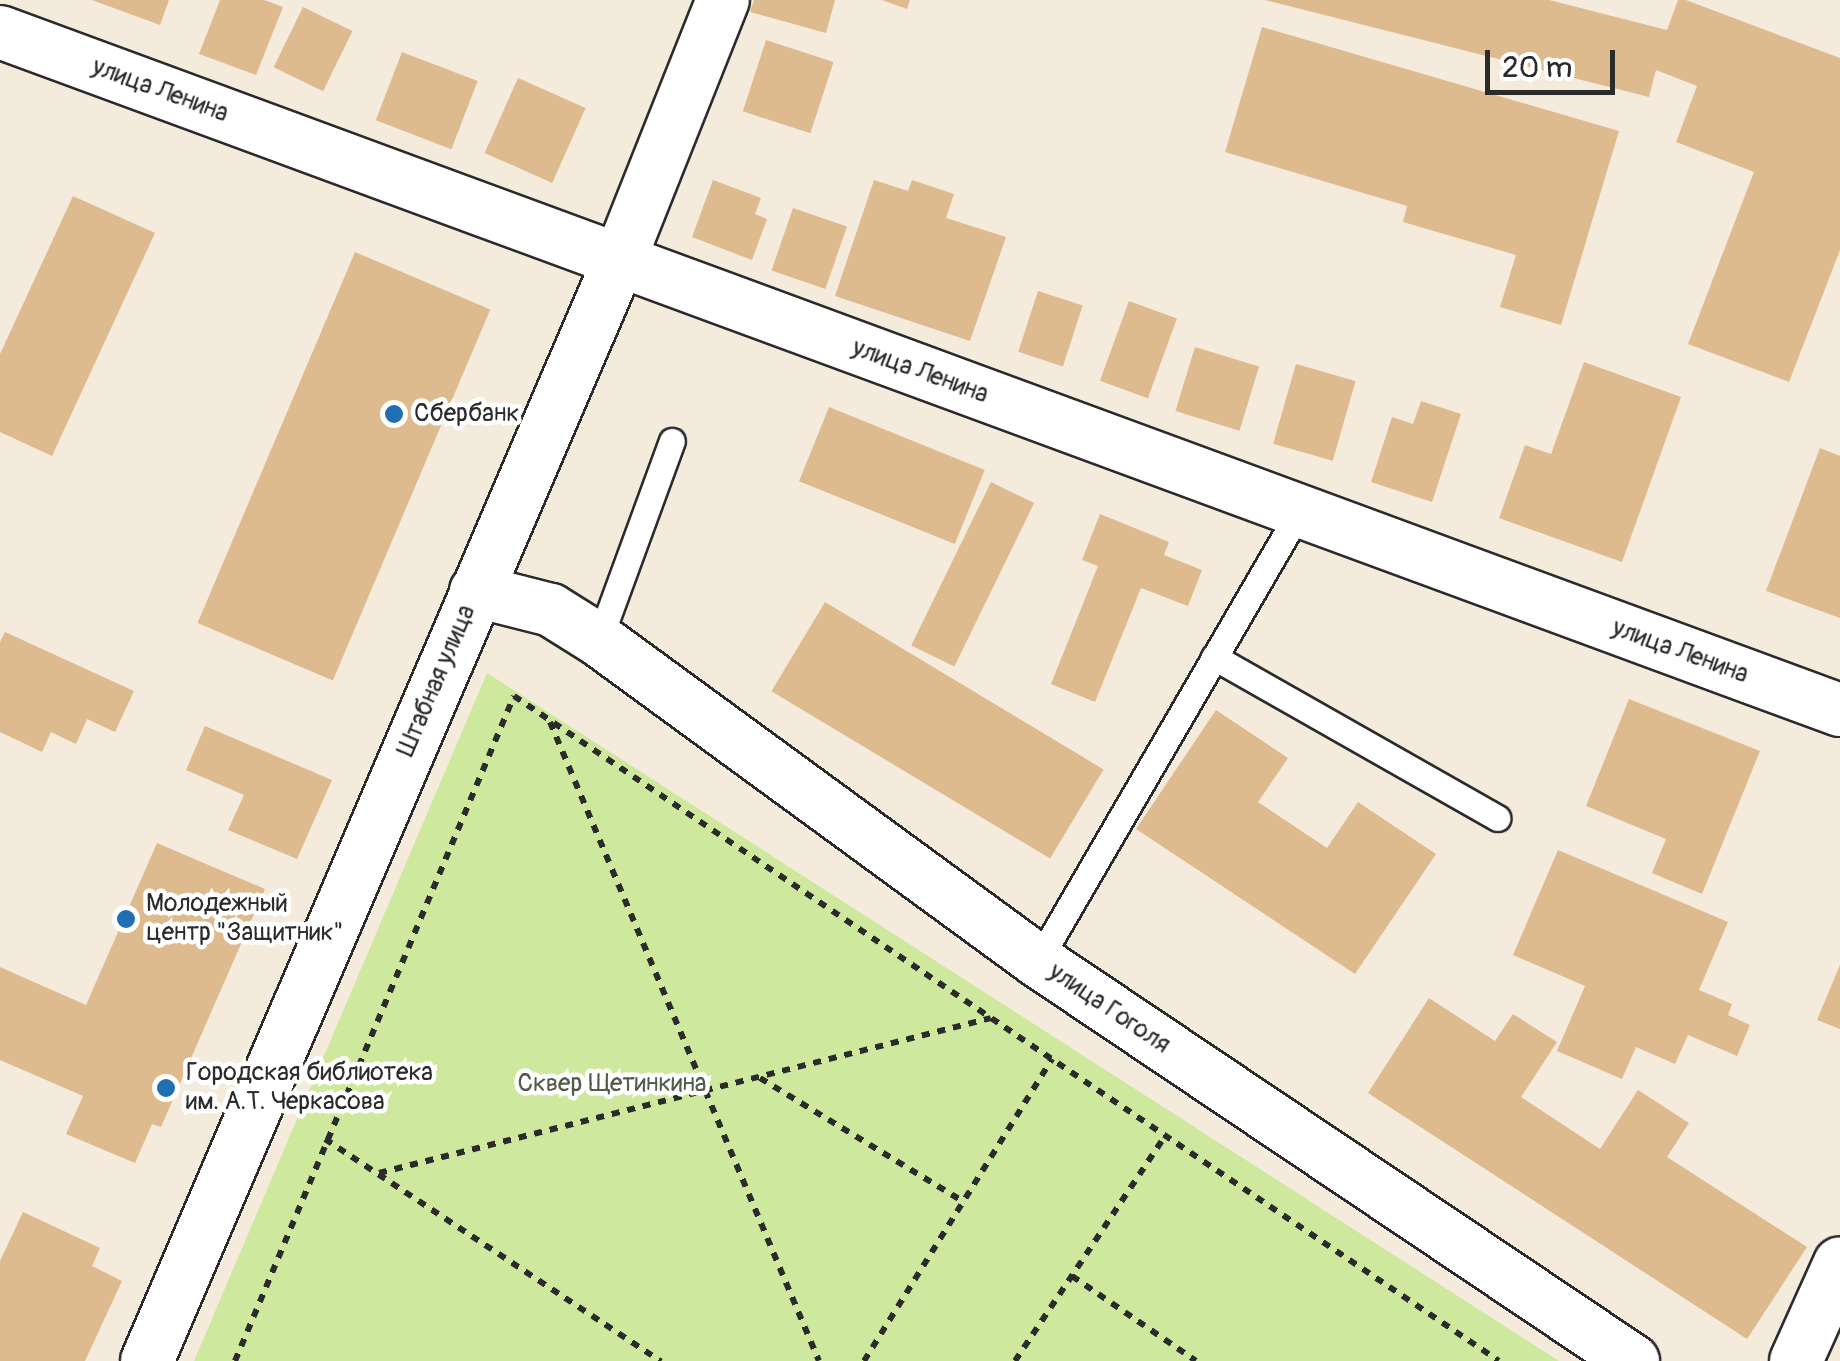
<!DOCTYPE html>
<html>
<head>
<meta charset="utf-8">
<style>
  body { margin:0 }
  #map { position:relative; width:1840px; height:1361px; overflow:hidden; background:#f5ebdd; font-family:Pangolin,sans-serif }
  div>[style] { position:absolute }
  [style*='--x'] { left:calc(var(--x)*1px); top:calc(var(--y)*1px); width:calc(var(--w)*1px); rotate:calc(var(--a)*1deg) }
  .green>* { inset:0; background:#cee89e }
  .building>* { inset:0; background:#ddbb8f; transform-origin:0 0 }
  .path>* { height:6px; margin-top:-3px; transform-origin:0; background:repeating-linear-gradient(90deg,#2b2b2b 0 8px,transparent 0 16px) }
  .roads { filter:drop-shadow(2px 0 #2b2b2b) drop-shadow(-2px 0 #2b2b2b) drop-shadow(0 2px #2b2b2b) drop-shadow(0 -2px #2b2b2b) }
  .lane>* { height:25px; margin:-12.5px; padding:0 12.5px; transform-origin:12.5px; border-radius:12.5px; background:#fff }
  .street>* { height:52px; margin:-26px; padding:0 26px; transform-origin:26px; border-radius:26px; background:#fff }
  .dots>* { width:28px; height:28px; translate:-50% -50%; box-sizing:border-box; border:5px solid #fff; border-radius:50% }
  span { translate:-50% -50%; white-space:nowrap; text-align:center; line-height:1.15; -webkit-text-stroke:9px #fff; paint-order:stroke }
  .street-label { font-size:25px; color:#2b2b2b }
  .poi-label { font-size:25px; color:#2b2b2b }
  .left { translate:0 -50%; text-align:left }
  .park-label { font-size:25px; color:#545a48 }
  .scale { position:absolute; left:1485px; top:50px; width:130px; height:45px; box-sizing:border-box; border:5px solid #2b2b2b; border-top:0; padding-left:12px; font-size:30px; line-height:35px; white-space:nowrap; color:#2b2b2b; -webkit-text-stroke:8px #fff; paint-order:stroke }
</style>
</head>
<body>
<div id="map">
  <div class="green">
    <i style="clip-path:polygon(487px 673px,1559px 1361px,194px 1361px)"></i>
  </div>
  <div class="building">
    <i style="clip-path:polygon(92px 0,169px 0,160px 25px)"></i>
    <i style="clip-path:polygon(220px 0,264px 0,283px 7px,256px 75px,199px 54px)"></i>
    <i style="clip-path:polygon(754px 0,835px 0,826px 33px,750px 12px)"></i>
    <i style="clip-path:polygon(882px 0,910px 0,907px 9px)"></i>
    <i style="clip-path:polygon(1265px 0,1549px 0,1667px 30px,1678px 0,1686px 0,1840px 58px,1840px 250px,1789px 382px,1688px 344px,1754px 172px,1676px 142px,1697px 86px,1656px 70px,1649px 97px)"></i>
    <i style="left:303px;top:7px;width:55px;height:67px;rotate:26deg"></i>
    <i style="clip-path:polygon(1262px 27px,1619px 131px,1561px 325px,1500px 307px,1516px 255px,1403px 222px,1407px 206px,1225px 152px)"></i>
    <i style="left:766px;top:40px;width:71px;height:75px;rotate:18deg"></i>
    <i style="left:402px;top:52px;width:81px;height:73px;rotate:21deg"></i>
    <i style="left:518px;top:78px;width:74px;height:82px;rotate:24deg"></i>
    <i style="clip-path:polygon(713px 180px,761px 198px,755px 214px,767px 219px,752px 260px,692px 237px)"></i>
    <i style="clip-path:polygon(874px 180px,908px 191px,912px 180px,954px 194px,946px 218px,1006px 237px,970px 341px,835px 296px)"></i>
    <i style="clip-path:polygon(73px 196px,155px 233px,52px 456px,0 432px,0 354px)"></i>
    <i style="left:793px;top:208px;width:57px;height:66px;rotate:19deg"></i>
    <i style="left:355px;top:252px;width:147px;height:403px;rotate:23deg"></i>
    <i style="left:1038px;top:291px;width:47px;height:64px;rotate:18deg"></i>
    <i style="left:1129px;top:301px;width:51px;height:85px;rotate:20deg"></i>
    <i style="left:1195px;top:347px;width:67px;height:67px;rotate:17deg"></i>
    <i style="clip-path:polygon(1584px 362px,1681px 397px,1622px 562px,1499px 518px,1525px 445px,1551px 454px)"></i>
    <i style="left:1296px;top:364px;width:62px;height:83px;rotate:16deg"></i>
    <i style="clip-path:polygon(1421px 401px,1461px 414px,1432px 502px,1371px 482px,1392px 417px,1413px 424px)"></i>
    <i style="left:829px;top:407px;width:168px;height:80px;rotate:22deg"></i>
    <i style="clip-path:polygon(1820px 448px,1840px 456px,1840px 618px,1766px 591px)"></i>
    <i style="left:991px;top:482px;width:48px;height:182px;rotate:26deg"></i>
    <i style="clip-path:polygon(1100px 514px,1169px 542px,1164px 555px,1202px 570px,1188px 606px,1141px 588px,1095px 702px,1051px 684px,1098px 566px,1082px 560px)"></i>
    <i style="left:825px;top:602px;width:325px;height:104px;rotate:31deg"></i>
    <i style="clip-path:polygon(5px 632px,134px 691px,115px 732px,87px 719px,76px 744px,51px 732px,42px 752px,0 732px,0 642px)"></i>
    <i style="clip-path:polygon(1629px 699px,1760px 751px,1702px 894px,1652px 873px,1666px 839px,1586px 806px)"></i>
    <i style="clip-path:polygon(1216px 710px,1288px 758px,1258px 802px,1327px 848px,1358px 802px,1436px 854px,1355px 974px,1136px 829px)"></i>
    <i style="clip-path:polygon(205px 726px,332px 780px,297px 859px,228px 830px,244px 795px,186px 770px)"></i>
    <i style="clip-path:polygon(157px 843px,265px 889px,161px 1127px,152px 1124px,135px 1163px,66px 1134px,83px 1096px,0 1060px,0 967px,86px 1005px)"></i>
    <i style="clip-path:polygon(1558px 850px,1728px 922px,1699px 990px,1732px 1004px,1728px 1015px,1750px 1025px,1737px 1056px,1688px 1035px,1675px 1064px,1636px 1047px,1622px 1079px,1557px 1051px,1585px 986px,1513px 955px)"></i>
    <i style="clip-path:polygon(1840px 965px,1840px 1029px,1817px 1020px)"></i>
    <i style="clip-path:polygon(1429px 998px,1495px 1041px,1513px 1014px,1557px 1042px,1521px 1097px,1600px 1149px,1638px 1090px,1689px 1123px,1667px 1157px,1807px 1247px,1747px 1339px,1368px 1093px)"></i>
    <i style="clip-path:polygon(23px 1212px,100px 1248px,92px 1266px,122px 1281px,85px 1361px,0 1361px,0 1261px)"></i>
  </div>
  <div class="path">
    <i style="--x:550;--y:722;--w:693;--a:67.17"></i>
    <i style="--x:760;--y:1078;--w:239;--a:31.3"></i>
    <i style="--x:325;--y:1139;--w:403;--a:33.5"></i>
    <i style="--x:379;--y:1173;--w:631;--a:-14.21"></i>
    <i style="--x:1072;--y:1276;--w:150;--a:34.4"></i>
    <i style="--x:235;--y:1361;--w:721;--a:-67.24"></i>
    <i style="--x:514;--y:696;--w:1188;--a:34.02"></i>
    <i style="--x:864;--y:1361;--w:356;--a:-58.1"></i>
    <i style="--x:1015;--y:1361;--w:268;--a:-56.3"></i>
  </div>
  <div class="roads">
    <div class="lane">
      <i style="--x:599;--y:640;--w:212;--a:-69.9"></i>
      <i style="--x:1214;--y:657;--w:326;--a:29.6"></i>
      <i style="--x:1038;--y:961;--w:519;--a:-59.83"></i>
    </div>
    <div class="street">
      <i style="--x:0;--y:32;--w:1961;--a:20.23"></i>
      <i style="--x:476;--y:591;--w:77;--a:14.2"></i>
      <i style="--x:551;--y:610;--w:57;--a:32"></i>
      <i style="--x:599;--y:640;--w:544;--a:36.17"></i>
      <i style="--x:1038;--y:961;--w:717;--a:33.91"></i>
      <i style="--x:147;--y:1361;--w:1197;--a:-66.78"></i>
      <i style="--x:619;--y:261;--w:281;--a:-68.3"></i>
      <i style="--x:1796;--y:1361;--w:107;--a:-65.8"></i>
    </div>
  </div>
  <div class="dots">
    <i style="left:394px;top:414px;background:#1f6fb2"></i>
    <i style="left:126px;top:919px;background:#1f6fb2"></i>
    <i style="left:166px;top:1088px;background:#1f6fb2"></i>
  </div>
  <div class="street-label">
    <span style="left:160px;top:91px;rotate:20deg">улица Ленина</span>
    <span style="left:920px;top:372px;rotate:20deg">улица Ленина</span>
    <span style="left:1680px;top:652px;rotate:20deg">улица Ленина</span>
    <span style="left:437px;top:681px;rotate:-67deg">Штабная улица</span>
    <span style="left:1109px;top:1009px;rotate:34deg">улица Гоголя</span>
  </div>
  <div class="poi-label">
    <span class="left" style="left:414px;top:414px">Сбербанк</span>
    <span class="left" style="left:146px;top:919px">Молодежный<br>центр "Защитник"</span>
    <span class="left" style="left:186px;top:1088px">Городская библиотека<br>им. А.Т. Черкасова</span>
  </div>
  <div class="park-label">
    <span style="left:612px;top:1084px">Сквер Щетинкина</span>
  </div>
  <div class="scale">20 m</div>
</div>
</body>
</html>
